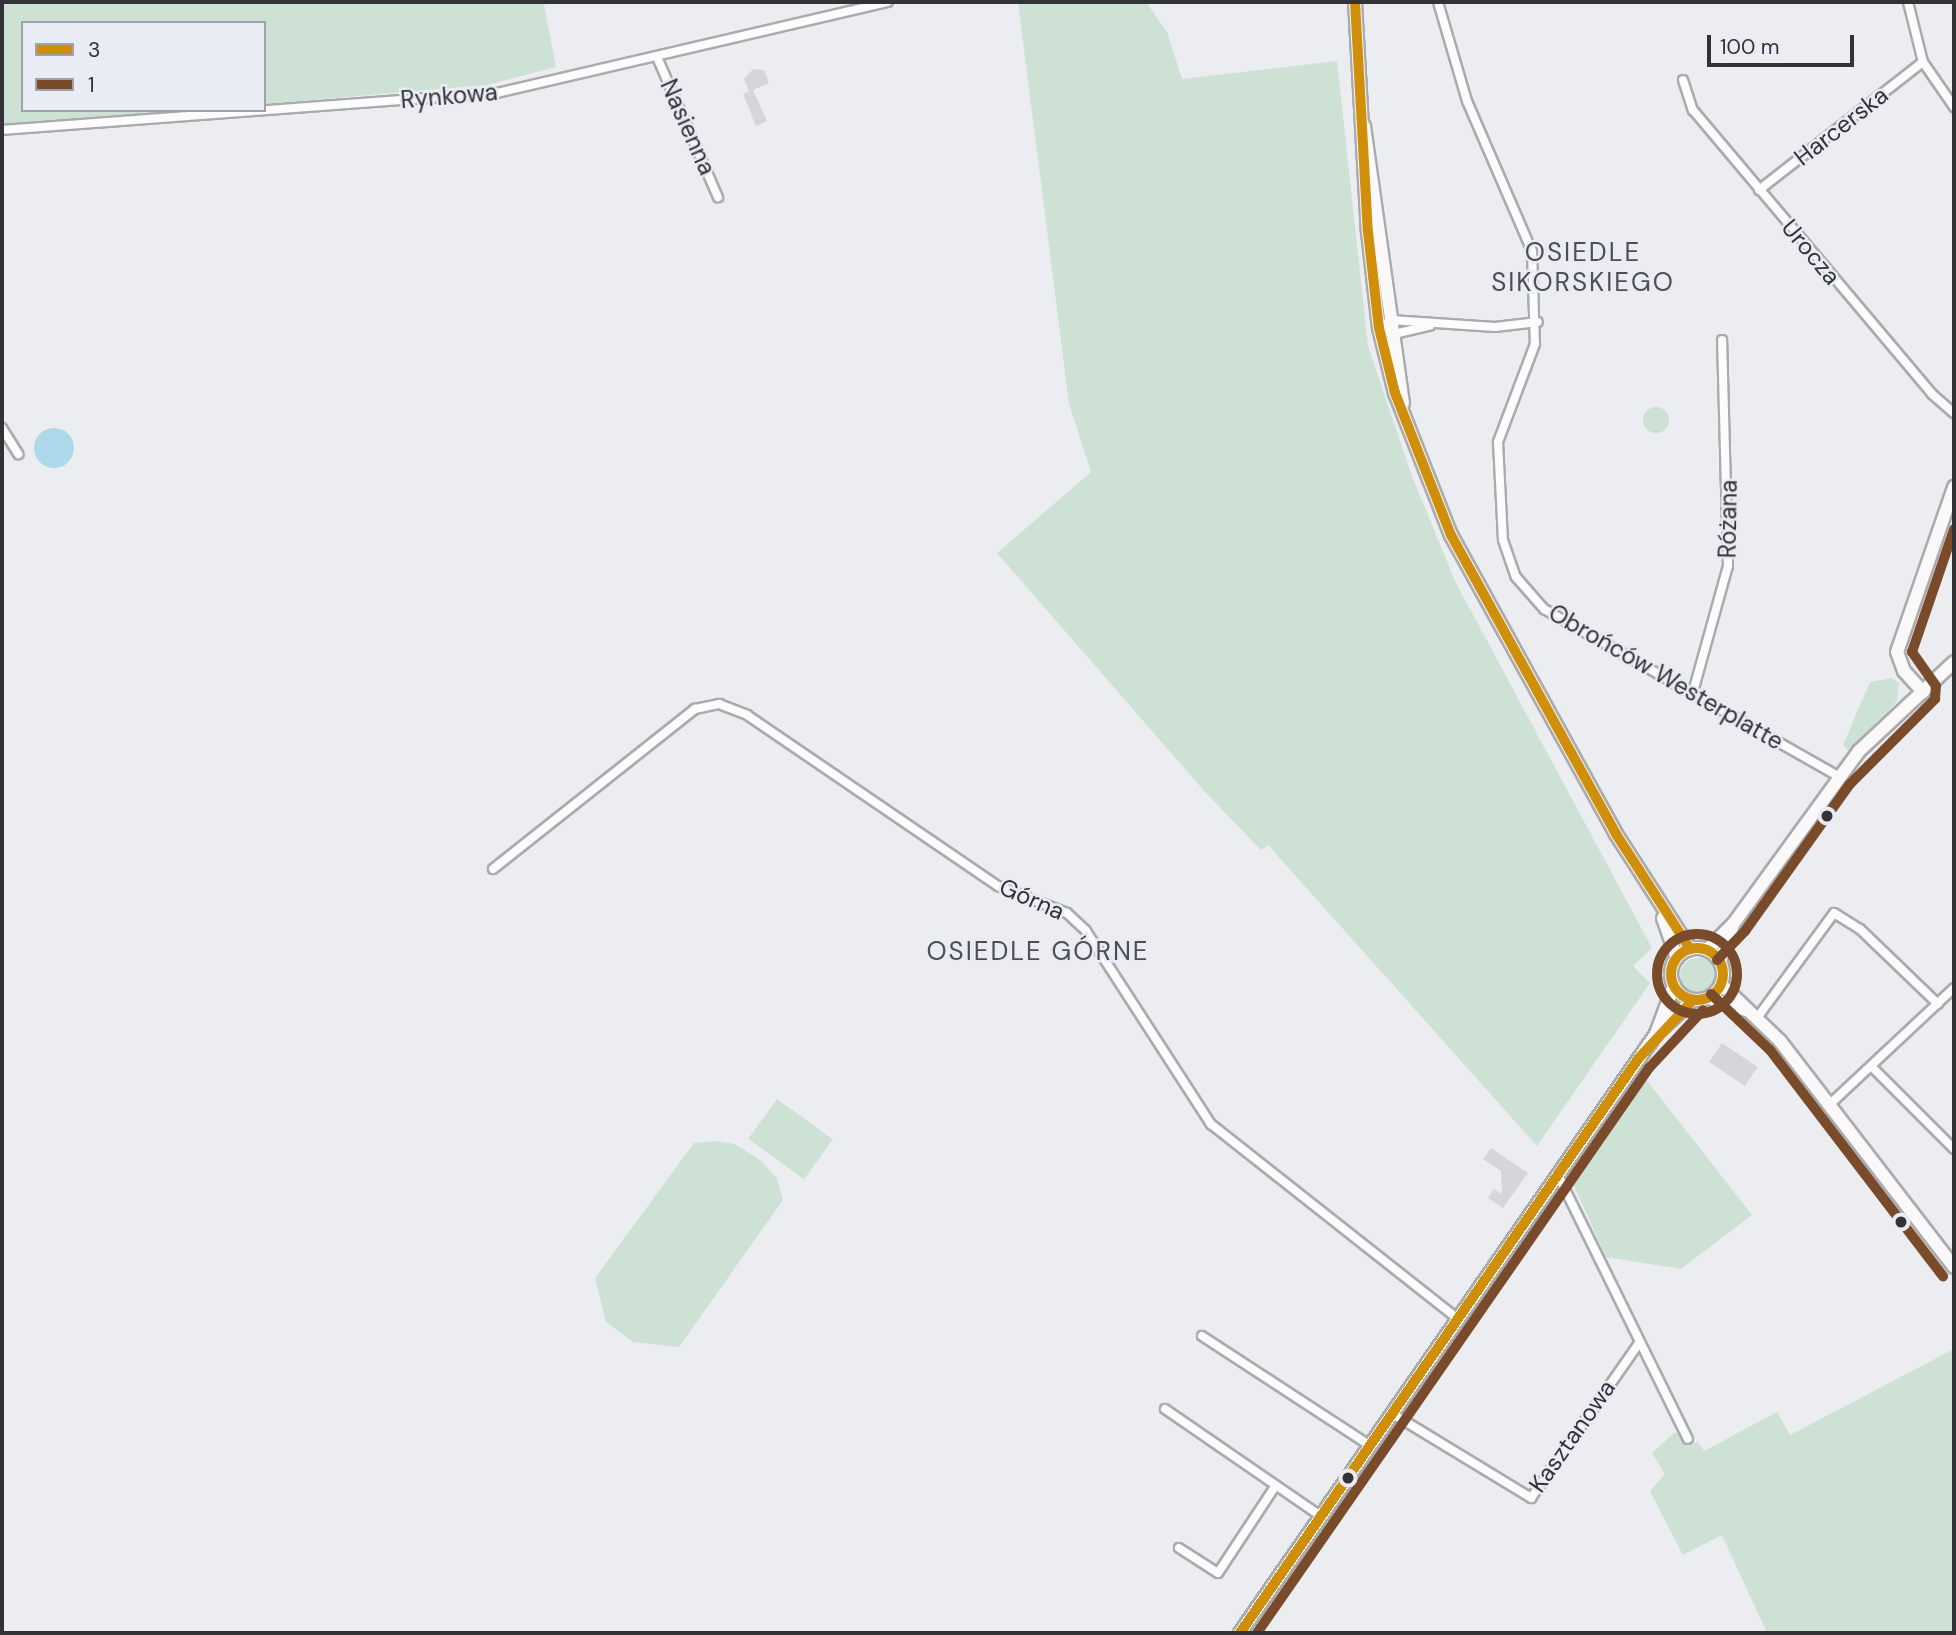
<!DOCTYPE html>
<html>
<head>
<meta charset="utf-8">
<style>
  body { margin:0 }
  #map { position:relative; width:1956px; height:1635px; overflow:hidden; background:#ecedf1; font-family:"DM Sans",sans-serif }
  div>[style] { position:absolute }
  [style*='--x'] { left:calc(var(--x)*1px); top:calc(var(--y)*1px); width:calc(var(--w)*1px); rotate:calc(var(--a)*1deg) }
  .green>* { inset:0; background:#cde2d5; transform-origin:0 0 }
  .round { border-radius:50% }
  .water>* { inset:0; background:#add9eb }
  .building>* { inset:0; background:#d5d6d9; transform-origin:0 0 }
  .roads { filter:drop-shadow(2px 0 #aaabae) drop-shadow(-2px 0 #aaabae) drop-shadow(0 2px #aaabae) drop-shadow(0 -2px #aaabae) }
  .street>* { height:8px; margin:-4px; padding:0 4px; transform-origin:4px; border-radius:4px; background:#fcfcfd }
  .secondary>* { height:12px; margin:-6px; padding:0 6px; transform-origin:6px; border-radius:6px; background:#faf8f9 }
  .secondary>.ring { margin:-6px; padding:0; box-sizing:content-box; background:none; border:12px solid #faf8f9; border-radius:50% }
  .bus-1>* { height:10px; margin:-5px; padding:0 5px; transform-origin:5px; border-radius:5px; background:#cf8f0b }
  .bus-1>.ring { margin:-5px; padding:0; box-sizing:content-box; background:none; border:10px solid #cf8f0b; border-radius:50% }
  .bus-2>* { height:10px; margin:-5px; padding:0 5px; transform-origin:5px; border-radius:5px; background:#7a4b2a }
  .bus-2>.ring { margin:-5px; padding:0; box-sizing:content-box; background:none; border:10px solid #7a4b2a; border-radius:50% }
  .dots>* { width:19px; height:19px; translate:-50% -50%; box-sizing:border-box; border:4px solid #e9ecf4; border-radius:50% }
  span { translate:-50% -50%; white-space:nowrap; text-align:center; line-height:1.15; -webkit-text-stroke:5px #e9ecf4; paint-order:stroke }
  .street-label { font-size:24px; color:#313336 }
  .neighbourhood-label { font-size:26px; color:#4c4f55; letter-spacing:2px }
  .frame { position:absolute; inset:0; border:4px solid #313336; pointer-events:none }
  .legend { position:absolute; left:21px; top:21px; width:245px; height:91px; box-sizing:border-box; background:#e9ecf4; border:2px solid #9fa2a8; margin:0; padding:9px 12px; list-style:none; font-size:21px; color:#313336 }
  .legend li { display:flex; align-items:center; gap:14px; height:35px }
  .legend b { width:35px; border:2px solid #9fa2a8 }
  .scale { position:absolute; left:1707px; top:35px; width:147px; height:32px; box-sizing:border-box; border:4px solid #313336; border-top:0; padding-left:9px; font-size:21px; line-height:24px; white-space:nowrap; color:#313336; -webkit-text-stroke:5px #e9ecf4; paint-order:stroke }
</style>
</head>
<body>
<div id="map">
  <div class="green">
    <i style="clip-path:polygon(2px 2px,554px 2px,544px 5px,556px 67px,487px 85px,264px 104px,264px 23px,23px 23px,23px 110px,186px 110px,2px 125px)"></i>
    <i style="clip-path:polygon(1018px 2px,1146px 2px,1167px 32px,1182px 79px,1337px 61px,1368px 346px,1412px 476px,1455px 581px,1652px 948px,1633px 966px,1650px 983px,1537px 1146px,1268px 845px,1261px 850px,1205px 792px,997px 553px,1091px 472px,1069px 404px)"></i>
    <i class="round" style="left:1643px;top:407px;width:26px;height:26px"></i>
    <i style="clip-path:polygon(1891px 678px,1899px 683px,1897px 701px,1849px 751px,1843px 745px,1870px 682px)"></i>
    <i class="round" style="left:1680px;top:958px;width:36px;height:36px"></i>
    <i style="clip-path:polygon(1645px 1078px,1752px 1215px,1681px 1269px,1606px 1257px,1573px 1184px)"></i>
    <i style="left:777px;top:1099px;width:69px;height:49px;rotate:36deg"></i>
    <i style="clip-path:polygon(716px 1141px,735px 1144px,760px 1160px,777px 1178px,783px 1200px,679px 1347px,633px 1342px,606px 1322px,595px 1278px,694px 1143px)"></i>
    <i style="clip-path:polygon(1954px 1349px,1954px 1633px,1767px 1633px,1722px 1535px,1683px 1555px,1650px 1491px,1665px 1474px,1652px 1453px,1674px 1433px,1683px 1432px,1687px 1447px,1698px 1441px,1704px 1451px,1777px 1412px,1790px 1435px)"></i>
  </div>
  <div class="water">
    <i class="round" style="left:34px;top:428px;width:40px;height:40px"></i>
  </div>
  <div class="building">
    <i style="clip-path:polygon(753px 69px,764px 70px,769px 83px,753px 90px,767px 121px,756px 126px,743px 94px,749px 91px,744px 79px)"></i>
    <i style="left:1722px;top:1043px;width:43px;height:23px;rotate:34deg"></i>
    <i style="clip-path:polygon(1491px 1148px,1528px 1173px,1503px 1208px,1488px 1198px,1494px 1189px,1502px 1194px,1501px 1171px,1483px 1159px)"></i>
  </div>
  <div class="roads">
    <div class="street">
      <i style="--x:1438;--y:2;--w:103;--a:73.7"></i>
      <i style="--x:1467;--y:101;--w:163;--a:66.6"></i>
      <i style="--x:1532;--y:251;--w:93;--a:88.2"></i>
      <i style="--x:1535;--y:344;--w:105;--a:110.7"></i>
      <i style="--x:1498;--y:442;--w:98;--a:87.1"></i>
      <i style="--x:1503;--y:540;--w:39;--a:71"></i>
      <i style="--x:1516;--y:577;--w:43;--a:48.8"></i>
      <i style="--x:1544;--y:609;--w:338;--a:29.6"></i>
      <i style="--x:1908;--y:2;--w:62;--a:76"></i>
      <i style="--x:1923;--y:62;--w:55;--a:55.4"></i>
      <i style="--x:657;--y:57;--w:153;--a:66.5"></i>
      <i style="--x:1683;--y:80;--w:32;--a:72"></i>
      <i style="--x:1693;--y:110;--w:371;--a:49.9"></i>
      <i style="--x:1932;--y:394;--w:29;--a:41"></i>
      <i style="--x:2;--y:130;--w:496;--a:-4.3"></i>
      <i style="--x:497;--y:93;--w:401;--a:-13.1"></i>
      <i style="--x:1759;--y:190;--w:208;--a:-38"></i>
      <i style="--x:1379;--y:328;--w:14;--a:-34"></i>
      <i style="--x:1391;--y:320;--w:104;--a:3.9"></i>
      <i style="--x:1495;--y:327;--w:43;--a:-6.6"></i>
      <i style="--x:1379;--y:328;--w:16;--a:22"></i>
      <i style="--x:1394;--y:334;--w:37;--a:-13"></i>
      <i style="--x:2;--y:428;--w:31;--a:58"></i>
      <i style="--x:1693;--y:692;--w:131;--a:-74.5"></i>
      <i style="--x:1728;--y:566;--w:226;--a:-91.5"></i>
      <i style="--x:493;--y:869;--w:258;--a:-38.4"></i>
      <i style="--x:695;--y:709;--w:25;--a:-12"></i>
      <i style="--x:719;--y:704;--w:30;--a:21"></i>
      <i style="--x:747;--y:715;--w:304;--a:34.3"></i>
      <i style="--x:998;--y:886;--w:74;--a:21.4"></i>
      <i style="--x:1067;--y:913;--w:26;--a:43"></i>
      <i style="--x:1086;--y:931;--w:230;--a:57.1"></i>
      <i style="--x:1211;--y:1124;--w:315;--a:38.3"></i>
      <i style="--x:1757;--y:1018;--w:130;--a:-53.7"></i>
      <i style="--x:1834;--y:913;--w:31;--a:32"></i>
      <i style="--x:1860;--y:929;--w:108;--a:43.9"></i>
      <i style="--x:1872;--y:1067;--w:116;--a:45"></i>
      <i style="--x:1829;--y:1105;--w:171;--a:-43.1"></i>
      <i style="--x:1558;--y:1175;--w:294;--a:63.8"></i>
      <i style="--x:1202;--y:1336;--w:202;--a:33.1"></i>
      <i style="--x:1165;--y:1409;--w:191;--a:34.5"></i>
      <i style="--x:1393;--y:1414;--w:162;--a:31.3"></i>
      <i style="--x:1531;--y:1498;--w:189;--a:-55.1"></i>
      <i style="--x:1179;--y:1548;--w:46;--a:32.7"></i>
      <i style="--x:1218;--y:1573;--w:105;--a:-56.6"></i>
    </div>
    <div class="secondary">
      <i style="--x:1355;--y:2;--w:230;--a:86.8"></i>
      <i style="--x:1368;--y:232;--w:97;--a:83.5"></i>
      <i style="--x:1379;--y:328;--w:67;--a:76.2"></i>
      <i style="--x:1395;--y:393;--w:153;--a:68.5"></i>
      <i style="--x:1451;--y:535;--w:342;--a:61.1"></i>
      <i style="--x:1616;--y:834;--w:137;--a:57.2"></i>
      <i style="--x:1364;--y:126;--w:280;--a:82"></i>
      <i style="--x:1923;--y:692;--w:28;--a:-132"></i>
      <i style="--x:1904;--y:671;--w:20;--a:-110"></i>
      <i style="--x:1897;--y:652;--w:175;--a:-70.9"></i>
      <i style="--x:1663;--y:918;--w:42;--a:70.7"></i>
      <i class="ring" style="left:1671px;top:948px;width:40px;height:40px"></i>
      <i style="--x:1707;--y:950;--w:38;--a:-45"></i>
      <i style="--x:1734;--y:923;--w:213;--a:-54"></i>
      <i style="--x:1859;--y:751;--w:130;--a:-43.1"></i>
      <i style="--x:1720;--y:961;--w:37;--a:-70"></i>
      <i style="--x:1721;--y:984;--w:82;--a:44"></i>
      <i style="--x:1780;--y:1041;--w:285;--a:52.4"></i>
      <i style="--x:1709;--y:998;--w:38;--a:18"></i>
      <i style="--x:1661;--y:1029;--w:43;--a:-42.2"></i>
      <i style="--x:1240;--y:1633;--w:729;--a:-55.22"></i>
      <i style="--x:1656;--y:1034;--w:52;--a:-69.8"></i>
    </div>
  </div>
  <div class="bus-1">
    <i style="--x:1355;--y:2;--w:230;--a:86.8"></i>
    <i style="--x:1368;--y:232;--w:97;--a:83.5"></i>
    <i style="--x:1379;--y:328;--w:67;--a:76.2"></i>
    <i style="--x:1395;--y:393;--w:153;--a:68.5"></i>
    <i style="--x:1451;--y:535;--w:342;--a:61.1"></i>
    <i style="--x:1616;--y:834;--w:137;--a:57.2"></i>
    <i class="ring" style="left:1671px;top:948px;width:42px;height:42px"></i>
    <i style="--x:1240;--y:1633;--w:698;--a:-55.26"></i>
    <i style="--x:1638;--y:1059;--w:81;--a:-47"></i>
  </div>
  <div class="bus-2">
    <i class="ring" style="left:1657px;top:934px;width:70px;height:70px"></i>
    <i style="--x:1717;--y:960;--w:40;--a:-46"></i>
    <i style="--x:1745;--y:931;--w:179;--a:-54.5"></i>
    <i style="--x:1849;--y:785;--w:122;--a:-45"></i>
    <i style="--x:1935;--y:699;--w:13;--a:-86"></i>
    <i style="--x:1936;--y:686;--w:42;--a:-125.2"></i>
    <i style="--x:1912;--y:652;--w:130;--a:-71.1"></i>
    <i style="--x:1711;--y:994;--w:81;--a:43.5"></i>
    <i style="--x:1770;--y:1050;--w:285;--a:52.6"></i>
    <i style="--x:1257;--y:1633;--w:688;--a:-55.25"></i>
    <i style="--x:1649;--y:1068;--w:79;--a:-47"></i>
  </div>
  <div class="dots">
    <i style="left:1827px;top:816px;background:#313336"></i>
    <i style="left:1901px;top:1222px;background:#313336"></i>
    <i style="left:1348px;top:1478px;background:#313336"></i>
  </div>
  <div class="street-label">
    <span style="left:449px;top:96px;rotate:-5deg">Rynkowa</span>
    <span style="left:1841px;top:126px;rotate:-38deg">Harcerska</span>
    <span style="left:688px;top:127px;rotate:66deg">Nasienna</span>
    <span style="left:1811px;top:252px;rotate:50deg">Urocza</span>
    <span style="left:1728px;top:519px;rotate:-89deg">Różana</span>
    <span style="left:1666px;top:677px;rotate:30deg">Obrońców Westerplatte</span>
    <span style="left:1032px;top:899px;rotate:24deg">Górna</span>
    <span style="left:1572px;top:1436px;rotate:-55deg">Kasztanowa</span>
  </div>
  <div class="neighbourhood-label">
    <span style="left:1583px;top:268px">OSIEDLE<br>SIKORSKIEGO</span>
    <span style="left:1038px;top:952px">OSIEDLE GÓRNE</span>
  </div>
  <div class="frame"></div>
  <ul class="legend">
  <li><b style="height:9px;background:#cf8f0b"></b>3</li>
  <li><b style="height:9px;background:#7a4b2a"></b>1</li>
  </ul>
  <div class="scale">100 m</div>
</div>
</body>
</html>
